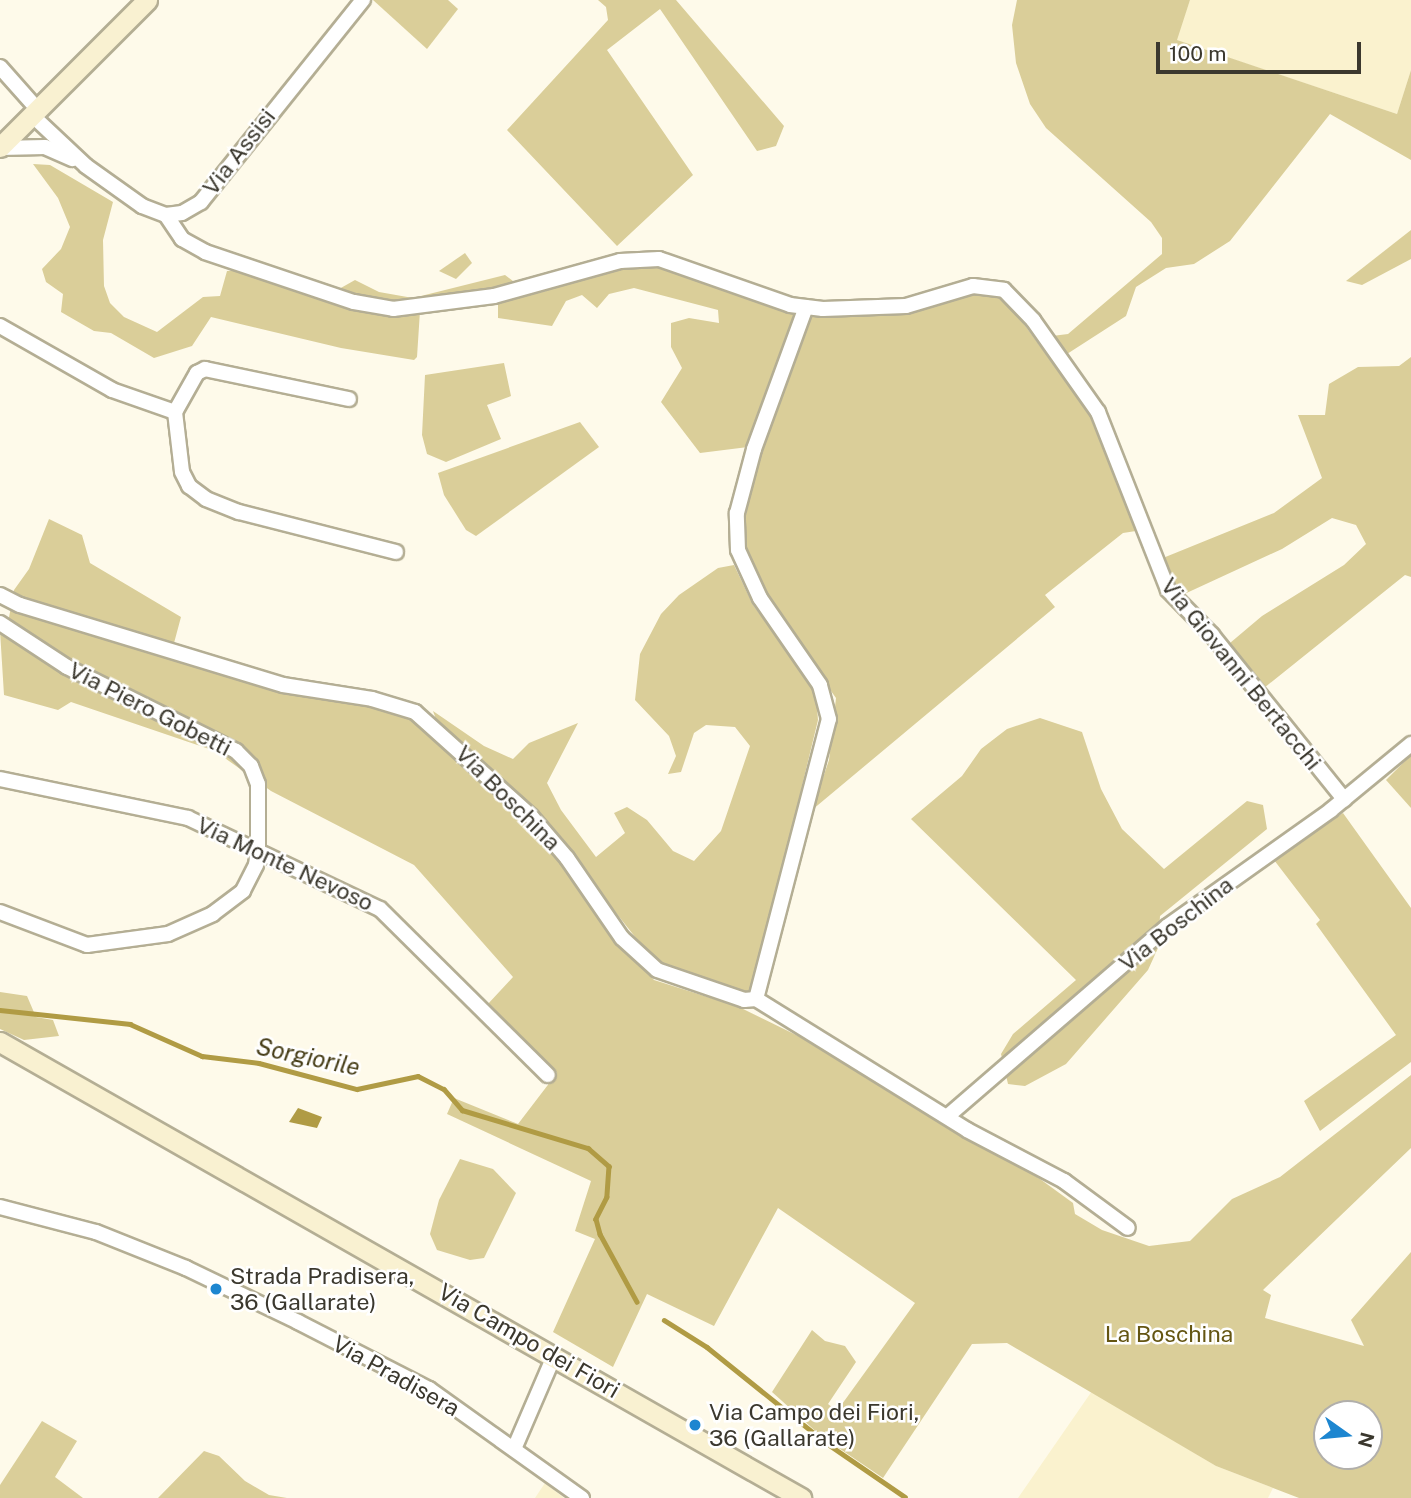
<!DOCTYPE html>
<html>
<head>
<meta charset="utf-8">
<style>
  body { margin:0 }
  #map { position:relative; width:1411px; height:1498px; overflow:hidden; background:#fefaea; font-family:"Public Sans",sans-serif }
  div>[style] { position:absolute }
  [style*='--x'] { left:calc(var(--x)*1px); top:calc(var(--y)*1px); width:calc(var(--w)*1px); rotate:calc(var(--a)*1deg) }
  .built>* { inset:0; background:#faf2ce }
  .green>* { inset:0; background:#dace99 }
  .water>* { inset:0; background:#b09b44 }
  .stream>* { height:4.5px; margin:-2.25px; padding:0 2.25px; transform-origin:2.25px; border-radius:2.25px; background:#b09b44 }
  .roads { filter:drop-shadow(2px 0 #b4ae94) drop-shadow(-2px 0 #b4ae94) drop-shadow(0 2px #b4ae94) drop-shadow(0 -2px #b4ae94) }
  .street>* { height:14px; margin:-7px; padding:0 7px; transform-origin:7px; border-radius:7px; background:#fff }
  .secondary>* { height:19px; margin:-9.5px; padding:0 9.5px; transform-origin:9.5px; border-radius:9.5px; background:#f9f1d1 }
  .dots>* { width:19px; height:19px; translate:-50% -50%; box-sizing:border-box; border:4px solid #fff; border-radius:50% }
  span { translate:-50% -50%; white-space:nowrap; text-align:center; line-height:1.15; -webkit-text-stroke:5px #fff; paint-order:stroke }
  .street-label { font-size:23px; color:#3b382e }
  .poi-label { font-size:23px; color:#3b382e }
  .left { translate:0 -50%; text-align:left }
  .park-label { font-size:23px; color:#645512 }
  .water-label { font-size:24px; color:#473e18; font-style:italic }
  .north { position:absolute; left:1313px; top:1400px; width:70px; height:70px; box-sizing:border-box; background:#fff; border:2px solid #b1afab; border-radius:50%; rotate:105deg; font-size:19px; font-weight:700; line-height:28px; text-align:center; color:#3b382e }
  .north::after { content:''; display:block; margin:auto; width:24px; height:32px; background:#1d86d0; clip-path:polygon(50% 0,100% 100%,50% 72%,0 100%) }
  .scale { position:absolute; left:1156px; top:42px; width:205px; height:32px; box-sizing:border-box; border:4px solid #3b382e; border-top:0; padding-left:9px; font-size:21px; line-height:24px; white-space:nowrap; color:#3b382e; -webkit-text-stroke:5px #fff; paint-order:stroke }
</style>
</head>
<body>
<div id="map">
  <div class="built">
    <i style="clip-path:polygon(1190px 0,1411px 0,1411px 70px,1397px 114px,1176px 40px)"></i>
    <i style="clip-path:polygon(1092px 1391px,1216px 1466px,1273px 1488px,1268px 1498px,1018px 1498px)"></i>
    <i style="clip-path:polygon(545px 1483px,564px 1498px,535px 1498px)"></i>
  </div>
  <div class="green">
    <i style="clip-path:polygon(373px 0,448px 0,458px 9px,427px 49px)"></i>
    <i style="clip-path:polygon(598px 0,676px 0,784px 126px,776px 146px,757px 151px,660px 9px,607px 50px,693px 175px,617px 246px,507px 130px,608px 20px,606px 7px)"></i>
    <i style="clip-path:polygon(1017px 0,1190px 0,1177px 40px,1397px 114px,1411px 70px,1411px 160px,1330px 114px,1230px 241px,1194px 264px,1166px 268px,1136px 287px,1126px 316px,1067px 354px,1052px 336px,1068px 334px,1162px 254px,1162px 238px,1151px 222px,1046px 128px,1030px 104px,1016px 63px,1012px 25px)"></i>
    <i style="clip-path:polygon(33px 164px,50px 165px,113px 202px,103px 240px,104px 286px,110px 303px,124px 317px,157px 332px,203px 297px,220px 296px,227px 271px,245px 270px,420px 311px,417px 357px,414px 360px,341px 348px,211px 317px,192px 346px,154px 358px,111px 333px,94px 331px,61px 312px,63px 294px,46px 282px,42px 269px,61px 249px,70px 227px,58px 198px)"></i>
    <i style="clip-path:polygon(1411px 230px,1411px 259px,1362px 285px,1346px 281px)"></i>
    <i style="clip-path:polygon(465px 253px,472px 263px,456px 279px,439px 271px)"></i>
    <i style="clip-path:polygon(638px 264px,658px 266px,799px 310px,748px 447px,700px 453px,661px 402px,682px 368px,671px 347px,671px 323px,689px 318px,719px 323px,718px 310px,634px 288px,609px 294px,597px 308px,582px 295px,566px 301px,552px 326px,498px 318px,498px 302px,511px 295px,543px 292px,600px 271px)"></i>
    <i style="clip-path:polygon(505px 275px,517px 284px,406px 303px,376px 301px,339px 289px,355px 280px,379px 292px,413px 298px)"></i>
    <i style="clip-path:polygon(979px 288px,1004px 297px,1092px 417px,1136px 531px,1123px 533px,1045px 595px,1055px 607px,812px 810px,829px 760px,836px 698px,771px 607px,746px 552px,742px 532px,759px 458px,809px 311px,840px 316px,901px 311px,929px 307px)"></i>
    <i style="clip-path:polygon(1411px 357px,1411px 577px,1405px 575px,1264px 688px,1230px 643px,1262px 616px,1344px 565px,1366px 544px,1356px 525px,1332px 518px,1282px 549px,1180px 596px,1158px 560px,1274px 513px,1322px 478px,1298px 415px,1325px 415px,1329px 384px,1358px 367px,1399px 366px)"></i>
    <i style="clip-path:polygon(504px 363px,511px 396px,487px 405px,501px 439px,446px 462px,427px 454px,422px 435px,425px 375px)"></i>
    <i style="clip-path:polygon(580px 422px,599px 447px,476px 536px,466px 530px,444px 495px,438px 473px)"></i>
    <i style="clip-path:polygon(evenodd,49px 519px,82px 535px,90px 563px,181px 617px,170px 658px,284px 692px,381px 706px,413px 716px,539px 832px,606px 928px,654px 980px,739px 1007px,841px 1057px,1040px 1179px,1073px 1203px,1075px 1214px,1102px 1230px,1149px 1246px,1190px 1241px,1232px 1199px,1280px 1177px,1411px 1075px,1411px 1148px,1263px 1290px,1271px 1295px,1265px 1318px,1364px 1346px,1351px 1320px,1411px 1252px,1411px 1498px,1299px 1498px,1273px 1488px,1216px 1466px,1007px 1343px,972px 1344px,883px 1478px,821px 1436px,772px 1392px,812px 1330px,825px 1341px,845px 1346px,856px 1362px,828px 1404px,837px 1411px,915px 1303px,778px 1208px,714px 1326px,647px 1294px,613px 1367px,553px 1332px,595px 1239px,575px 1231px,591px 1181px,447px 1114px,454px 1098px,518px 1124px,557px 1073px,487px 1005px,513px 977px,414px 865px,271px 791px,215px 751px,71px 702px,58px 710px,4px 695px,0 631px,8px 623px,14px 590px,29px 569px,49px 519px,1327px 1414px,1369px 1414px,1369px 1456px,1327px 1456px,1327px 1414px)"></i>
    <i style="clip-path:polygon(734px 565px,753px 605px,806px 676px,816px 695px,818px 720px,770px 918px,749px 991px,739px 993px,662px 963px,647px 952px,537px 813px,437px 722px,433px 711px,484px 746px,513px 759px,529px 743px,578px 723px,547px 783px,561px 810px,596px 857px,625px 833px,614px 813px,627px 807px,647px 820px,673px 851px,694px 861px,721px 831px,750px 746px,735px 727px,706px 725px,694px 733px,681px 772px,668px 774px,676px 756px,669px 736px,635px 700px,640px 654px,661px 614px,679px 595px,718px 568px)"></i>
    <i style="clip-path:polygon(1040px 718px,1082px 732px,1101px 789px,1122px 829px,1164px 869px,1247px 801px,1263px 805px,1267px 829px,1160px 916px,1158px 948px,1148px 970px,1066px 1064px,1025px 1086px,1008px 1084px,1001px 1054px,1013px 1034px,1076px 980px,911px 819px,962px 776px,981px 749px,1007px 729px)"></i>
    <i style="clip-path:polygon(1411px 755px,1411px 808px,1386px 780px)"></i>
    <i style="clip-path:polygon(1343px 813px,1411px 908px,1411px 1062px,1320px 1131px,1304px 1101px,1396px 1035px,1316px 924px,1320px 920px,1274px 860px)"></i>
    <i style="clip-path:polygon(0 992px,27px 996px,36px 1017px,53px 1020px,59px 1036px,24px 1040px,0 1029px)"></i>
    <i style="clip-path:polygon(460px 1159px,493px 1169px,516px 1193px,484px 1258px,470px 1260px,437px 1250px,430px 1234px,439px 1200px)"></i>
    <i style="clip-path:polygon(42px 1421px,77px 1441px,55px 1477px,83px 1498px,0 1498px,0 1485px)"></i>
    <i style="clip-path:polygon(204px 1451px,219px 1456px,245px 1481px,269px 1495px,287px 1498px,158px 1498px)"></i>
  </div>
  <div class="water">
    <i style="clip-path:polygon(298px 1108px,322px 1117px,317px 1128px,289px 1122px)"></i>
  </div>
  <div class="stream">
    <i style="--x:0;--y:1010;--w:131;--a:6.1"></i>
    <i style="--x:130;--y:1024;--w:79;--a:24"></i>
    <i style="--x:202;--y:1056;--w:57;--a:7"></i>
    <i style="--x:259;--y:1063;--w:101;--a:14.9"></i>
    <i style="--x:357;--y:1089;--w:62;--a:-12"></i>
    <i style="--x:418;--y:1076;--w:29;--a:27"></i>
    <i style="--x:444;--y:1089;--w:28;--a:49"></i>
    <i style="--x:462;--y:1110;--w:132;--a:16.8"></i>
    <i style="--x:588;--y:1148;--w:28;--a:41"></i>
    <i style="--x:609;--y:1166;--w:31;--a:94"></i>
    <i style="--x:607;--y:1197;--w:25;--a:117"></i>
    <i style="--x:596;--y:1219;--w:16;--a:75"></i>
    <i style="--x:600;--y:1234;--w:77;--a:61.4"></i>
    <i style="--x:664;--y:1320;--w:51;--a:32.1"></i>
    <i style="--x:707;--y:1347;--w:151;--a:38.8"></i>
    <i style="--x:825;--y:1442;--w:97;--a:34.5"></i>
  </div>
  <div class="roads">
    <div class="street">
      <i style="--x:0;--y:67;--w:59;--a:48.4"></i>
      <i style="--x:34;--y:117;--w:71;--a:43.3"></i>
      <i style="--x:86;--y:166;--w:69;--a:35.5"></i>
      <i style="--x:142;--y:206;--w:26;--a:21"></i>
      <i style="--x:166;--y:215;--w:16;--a:-7"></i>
      <i style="--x:182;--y:213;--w:22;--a:-30"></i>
      <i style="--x:201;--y:202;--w:259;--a:-51.3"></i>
      <i style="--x:0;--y:148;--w:45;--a:-1.3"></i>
      <i style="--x:45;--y:147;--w:30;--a:24"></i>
      <i style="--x:166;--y:215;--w:29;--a:56"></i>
      <i style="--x:182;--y:239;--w:26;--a:29"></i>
      <i style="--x:205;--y:252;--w:157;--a:18.6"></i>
      <i style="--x:354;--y:302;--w:40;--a:10"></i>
      <i style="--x:393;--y:309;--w:102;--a:-7.3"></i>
      <i style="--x:494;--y:296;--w:131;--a:-15.5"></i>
      <i style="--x:620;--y:261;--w:39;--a:-3"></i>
      <i style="--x:659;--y:259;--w:139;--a:19.3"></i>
      <i style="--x:790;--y:305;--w:33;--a:7"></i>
      <i style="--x:823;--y:309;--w:83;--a:-2.1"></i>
      <i style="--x:906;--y:306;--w:70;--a:-16.6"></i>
      <i style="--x:973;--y:286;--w:31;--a:7"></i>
      <i style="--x:1004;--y:290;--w:42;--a:46"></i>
      <i style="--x:1033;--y:320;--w:113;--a:54.8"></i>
      <i style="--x:1098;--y:412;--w:191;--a:68.5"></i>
      <i style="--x:1168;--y:590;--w:63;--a:45.6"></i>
      <i style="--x:1212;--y:635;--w:211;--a:51.2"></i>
      <i style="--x:0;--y:326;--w:129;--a:29.7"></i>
      <i style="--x:112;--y:390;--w:67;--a:19.2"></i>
      <i style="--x:175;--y:412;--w:60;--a:83.3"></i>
      <i style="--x:182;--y:472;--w:16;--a:63"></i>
      <i style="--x:189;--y:486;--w:21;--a:37"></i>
      <i style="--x:206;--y:499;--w:35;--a:22"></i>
      <i style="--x:239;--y:512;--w:162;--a:14.3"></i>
      <i style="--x:175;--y:412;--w:45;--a:-60.6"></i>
      <i style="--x:197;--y:373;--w:9;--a:-27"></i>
      <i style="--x:205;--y:369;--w:147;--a:11.8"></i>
      <i style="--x:0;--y:595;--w:22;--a:27"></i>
      <i style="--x:20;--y:605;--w:275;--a:16.9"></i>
      <i style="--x:283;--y:685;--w:90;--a:8.9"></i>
      <i style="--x:372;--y:699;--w:45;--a:16.8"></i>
      <i style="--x:415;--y:712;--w:156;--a:41.9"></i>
      <i style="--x:531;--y:816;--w:55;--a:49.4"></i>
      <i style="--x:567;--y:858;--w:97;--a:55.5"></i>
      <i style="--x:622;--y:938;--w:47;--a:42.4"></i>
      <i style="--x:657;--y:970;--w:92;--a:19"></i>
      <i style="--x:744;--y:1000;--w:12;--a:-5"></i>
      <i style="--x:756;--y:999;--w:248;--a:31.8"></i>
      <i style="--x:967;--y:1130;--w:110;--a:27.7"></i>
      <i style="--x:1064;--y:1181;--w:79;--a:36.3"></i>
      <i style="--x:0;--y:623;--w:80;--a:33.3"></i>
      <i style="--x:67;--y:667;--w:189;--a:26.4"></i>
      <i style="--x:236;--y:751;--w:21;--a:45"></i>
      <i style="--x:251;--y:766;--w:19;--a:69"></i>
      <i style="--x:258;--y:784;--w:65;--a:90"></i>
      <i style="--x:258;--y:849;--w:16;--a:97"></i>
      <i style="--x:256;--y:865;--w:29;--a:117"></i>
      <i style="--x:243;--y:891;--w:38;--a:143"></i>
      <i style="--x:213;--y:914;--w:49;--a:156"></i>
      <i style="--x:168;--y:934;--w:82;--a:172.3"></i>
      <i style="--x:87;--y:945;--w:93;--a:-159.2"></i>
      <i style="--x:0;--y:779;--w:192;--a:11.7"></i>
      <i style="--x:188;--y:818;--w:212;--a:25.4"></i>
      <i style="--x:380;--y:909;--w:236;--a:44.7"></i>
      <i style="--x:756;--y:999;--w:289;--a:-75.4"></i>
      <i style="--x:829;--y:719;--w:35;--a:-105"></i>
      <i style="--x:820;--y:685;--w:106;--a:-124.6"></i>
      <i style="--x:760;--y:598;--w:53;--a:-114.6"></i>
      <i style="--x:738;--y:550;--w:37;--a:-92"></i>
      <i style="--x:737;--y:513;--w:66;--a:-75.1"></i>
      <i style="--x:754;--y:449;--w:151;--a:-69.9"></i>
      <i style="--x:949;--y:1115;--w:289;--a:-40.8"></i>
      <i style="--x:1168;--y:926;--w:200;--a:-35.4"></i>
      <i style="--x:1331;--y:810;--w:104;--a:-39.5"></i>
      <i style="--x:0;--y:1207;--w:99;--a:14.6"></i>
      <i style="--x:96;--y:1232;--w:97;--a:21.8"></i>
      <i style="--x:186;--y:1268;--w:124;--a:25.7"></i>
      <i style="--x:298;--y:1322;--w:147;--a:27.1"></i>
      <i style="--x:429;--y:1389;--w:188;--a:35.5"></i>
      <i style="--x:514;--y:1449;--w:101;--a:-66.7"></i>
    </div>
    <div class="secondary">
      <i style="--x:0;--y:147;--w:208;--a:-45"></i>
      <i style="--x:0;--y:1042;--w:922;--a:29.65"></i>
    </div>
  </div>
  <div class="dots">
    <i style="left:216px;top:1289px;background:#1d86d0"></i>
    <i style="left:695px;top:1425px;background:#1d86d0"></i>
  </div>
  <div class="street-label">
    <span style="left:239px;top:152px;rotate:-52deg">Via Assisi</span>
    <span style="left:1241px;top:674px;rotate:51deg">Via Giovanni Bertacchi</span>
    <span style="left:150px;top:709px;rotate:27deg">Via Piero Gobetti</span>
    <span style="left:508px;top:798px;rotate:45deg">Via Boschina</span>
    <span style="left:285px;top:864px;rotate:25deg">Via Monte Nevoso</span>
    <span style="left:1176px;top:924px;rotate:-38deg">Via Boschina</span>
    <span style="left:529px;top:1341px;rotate:30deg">Via Campo dei Fiori</span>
    <span style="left:396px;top:1376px;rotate:29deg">Via Pradisera</span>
  </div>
  <div class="poi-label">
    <span class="left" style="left:230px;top:1289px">Strada Pradisera,<br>36 (Gallarate)</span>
    <span class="left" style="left:709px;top:1425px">Via Campo dei Fiori,<br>36 (Gallarate)</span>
  </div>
  <div class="park-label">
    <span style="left:1169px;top:1334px">La Boschina</span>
  </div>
  <div class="water-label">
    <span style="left:308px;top:1057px;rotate:12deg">Sorgiorile</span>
  </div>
  <div class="north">N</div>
  <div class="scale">100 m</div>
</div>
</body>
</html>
